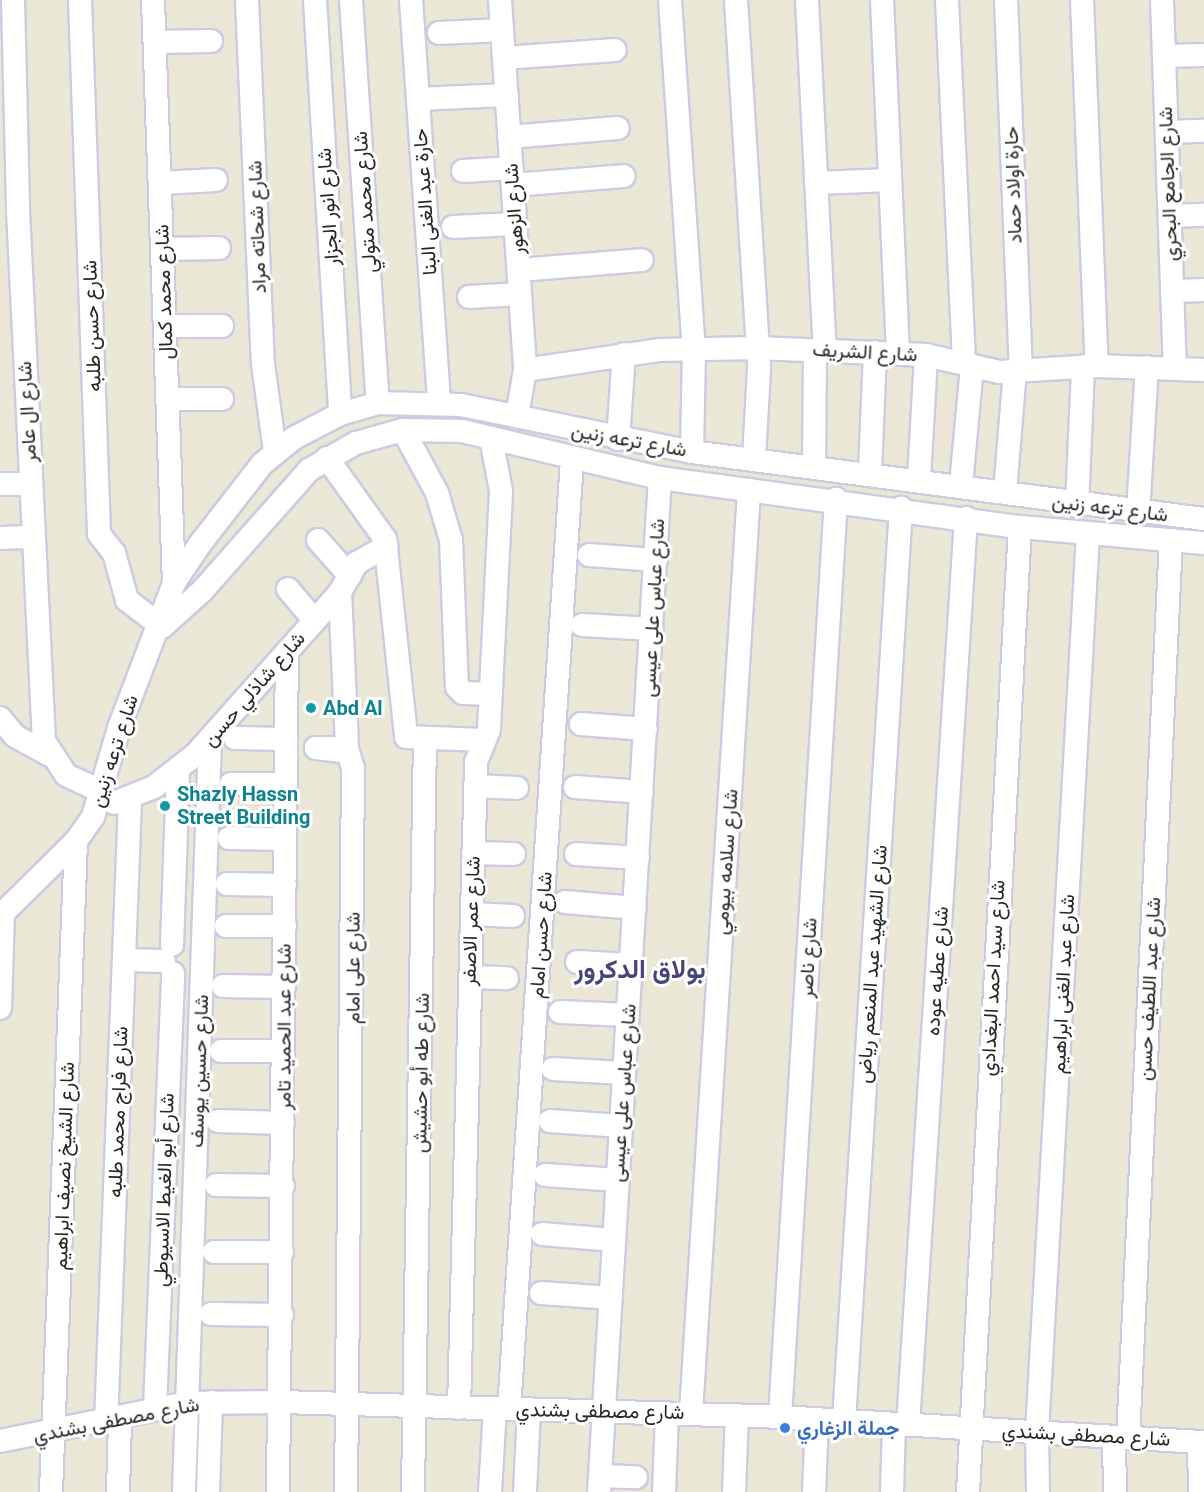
<!DOCTYPE html>
<html>
<head>
<meta charset="utf-8">
<style>
  body { margin:0 }
  #map { position:relative; width:1204px; height:1492px; overflow:hidden; background:#ebe7d6; font-family:Roboto,Vazirmatn,sans-serif }
  div>[style] { position:absolute }
  [style*='--x'] { left:calc(var(--x)*1px); top:calc(var(--y)*1px); width:calc(var(--w)*1px); rotate:calc(var(--a)*1deg) }
  .roads { filter:drop-shadow(2px 0 #cccbe2) drop-shadow(-2px 0 #cccbe2) drop-shadow(0 2px #cccbe2) drop-shadow(0 -2px #cccbe2) }
  .minor>* { height:22px; margin:-11px; padding:0 11px; transform-origin:11px; border-radius:11px; background:#fff }
  .dots>* { width:16px; height:16px; translate:-50% -50%; box-sizing:border-box; border:3px solid #fff; border-radius:50% }
  span { translate:-50% -50%; white-space:nowrap; text-align:center; line-height:1.15; -webkit-text-stroke:6px #fff; paint-order:stroke }
  .street-label { font-size:20px; color:#262626 }
  .culture-label { font-size:20px; color:#0d838f; font-weight:700 }
  .left { translate:0 -50%; text-align:left }
  .shop-label { font-size:20px; color:#366cbe; font-weight:700 }
  .district-label { font-size:26px; color:#47447a; font-weight:700 }
</style>
</head>
<body>
<div id="map">
  <div class="roads">
    <div class="minor">
      <i style="--x:13;--y:0;--w:210;--a:88.6"></i>
      <i style="--x:18;--y:210;--w:532;--a:87.2"></i>
      <i style="--x:44;--y:741;--w:40;--a:57.1"></i>
      <i style="--x:66;--y:775;--w:41;--a:24.7"></i>
      <i style="--x:80;--y:0;--w:534;--a:87.96"></i>
      <i style="--x:99;--y:534;--w:24;--a:52"></i>
      <i style="--x:114;--y:553;--w:49;--a:74.5"></i>
      <i style="--x:127;--y:600;--w:44;--a:37.6"></i>
      <i style="--x:153;--y:0;--w:583;--a:87.94"></i>
      <i style="--x:247;--y:0;--w:364;--a:87.5"></i>
      <i style="--x:263;--y:364;--w:89;--a:82.2"></i>
      <i style="--x:315;--y:0;--w:415;--a:86.5"></i>
      <i style="--x:351;--y:0;--w:404;--a:86.2"></i>
      <i style="--x:411;--y:0;--w:404;--a:86"></i>
      <i style="--x:500;--y:0;--w:371;--a:86.1"></i>
      <i style="--x:525;--y:370;--w:47;--a:99.9"></i>
      <i style="--x:670;--y:0;--w:350;--a:86.1"></i>
      <i style="--x:694;--y:349;--w:103;--a:91.1"></i>
      <i style="--x:736;--y:0;--w:370;--a:86.4"></i>
      <i style="--x:759;--y:369;--w:90;--a:93.2"></i>
      <i style="--x:807;--y:0;--w:350;--a:87.1"></i>
      <i style="--x:882;--y:0;--w:353;--a:87.4"></i>
      <i style="--x:947;--y:0;--w:364;--a:87.3"></i>
      <i style="--x:1006;--y:0;--w:370;--a:87.7"></i>
      <i style="--x:1082;--y:0;--w:366;--a:87.7"></i>
      <i style="--x:1162;--y:0;--w:368;--a:88"></i>
      <i style="--x:439;--y:33;--w:63;--a:-2.7"></i>
      <i style="--x:155;--y:42;--w:56;--a:-1"></i>
      <i style="--x:1164;--y:56;--w:40;--a:-1.4"></i>
      <i style="--x:504;--y:58;--w:111;--a:-4.1"></i>
      <i style="--x:418;--y:99;--w:89;--a:-2.6"></i>
      <i style="--x:1167;--y:132;--w:37;--a:-2"></i>
      <i style="--x:509;--y:137;--w:109;--a:-4.7"></i>
      <i style="--x:463;--y:171;--w:49;--a:-3.5"></i>
      <i style="--x:160;--y:183;--w:56;--a:-3.1"></i>
      <i style="--x:816;--y:183;--w:74;--a:-2.3"></i>
      <i style="--x:513;--y:185;--w:111;--a:-4.6"></i>
      <i style="--x:1170;--y:216;--w:34;--a:-2"></i>
      <i style="--x:453;--y:227;--w:62;--a:-2.8"></i>
      <i style="--x:162;--y:249;--w:57;--a:-1"></i>
      <i style="--x:519;--y:270;--w:123;--a:-4.6"></i>
      <i style="--x:1172;--y:291;--w:32;--a:-2"></i>
      <i style="--x:469;--y:297;--w:51;--a:-3.4"></i>
      <i style="--x:165;--y:326;--w:57;--a:0"></i>
      <i style="--x:525;--y:370;--w:135;--a:-8.5"></i>
      <i style="--x:659;--y:350;--w:98;--a:-1.2"></i>
      <i style="--x:757;--y:348;--w:169;--a:2.4"></i>
      <i style="--x:926;--y:355;--w:75;--a:13.1"></i>
      <i style="--x:999;--y:372;--w:98;--a:-3.5"></i>
      <i style="--x:1097;--y:366;--w:107;--a:2.1"></i>
      <i style="--x:167;--y:399;--w:55;--a:0"></i>
      <i style="--x:403;--y:430;--w:72;--a:61.6"></i>
      <i style="--x:437;--y:493;--w:49;--a:73.4"></i>
      <i style="--x:451;--y:540;--w:147;--a:87.7"></i>
      <i style="--x:457;--y:687;--w:8;--a:45"></i>
      <i style="--x:463;--y:693;--w:28;--a:2"></i>
      <i style="--x:618;--y:439;--w:85;--a:-86"></i>
      <i style="--x:327;--y:458;--w:100;--a:54.4"></i>
      <i style="--x:385;--y:539;--w:199;--a:83.9"></i>
      <i style="--x:406;--y:737;--w:78;--a:2.2"></i>
      <i style="--x:814;--y:464;--w:114;--a:-89.5"></i>
      <i style="--x:870;--y:471;--w:119;--a:-87.6"></i>
      <i style="--x:919;--y:478;--w:123;--a:-86.7"></i>
      <i style="--x:0;--y:484;--w:30;--a:0"></i>
      <i style="--x:961;--y:485;--w:119;--a:-84.7"></i>
      <i style="--x:1005;--y:492;--w:121;--a:-85.3"></i>
      <i style="--x:1077;--y:506;--w:140;--a:-87.5"></i>
      <i style="--x:1138;--y:513;--w:146;--a:-86.5"></i>
      <i style="--x:0;--y:538;--w:33;--a:-2"></i>
      <i style="--x:318;--y:540;--w:48;--a:48.4"></i>
      <i style="--x:589;--y:555;--w:67;--a:4.3"></i>
      <i style="--x:288;--y:589;--w:40;--a:50"></i>
      <i style="--x:340;--y:592;--w:156;--a:87.4"></i>
      <i style="--x:347;--y:748;--w:31;--a:180"></i>
      <i style="--x:316;--y:748;--w:32;--a:7"></i>
      <i style="--x:348;--y:752;--w:17;--a:73"></i>
      <i style="--x:353;--y:768;--w:724;--a:90.55"></i>
      <i style="--x:582;--y:625;--w:70;--a:3.3"></i>
      <i style="--x:162;--y:627;--w:54;--a:-42"></i>
      <i style="--x:202;--y:591;--w:162;--a:-48.5"></i>
      <i style="--x:309;--y:470;--w:54;--a:-29.9"></i>
      <i style="--x:356;--y:443;--w:49;--a:-15.5"></i>
      <i style="--x:403;--y:430;--w:59;--a:1"></i>
      <i style="--x:462;--y:431;--w:204;--a:13.4"></i>
      <i style="--x:660;--y:478;--w:363;--a:7.8"></i>
      <i style="--x:1020;--y:527;--w:185;--a:5"></i>
      <i style="--x:0;--y:718;--w:23;--a:50"></i>
      <i style="--x:15;--y:736;--w:38;--a:29"></i>
      <i style="--x:581;--y:724;--w:65;--a:4.4"></i>
      <i style="--x:235;--y:738;--w:51;--a:1.1"></i>
      <i style="--x:231;--y:784;--w:55;--a:0"></i>
      <i style="--x:475;--y:786;--w:42;--a:2.7"></i>
      <i style="--x:575;--y:787;--w:67;--a:4.3"></i>
      <i style="--x:114;--y:803;--w:43;--a:-21.8"></i>
      <i style="--x:154;--y:787;--w:52;--a:-38"></i>
      <i style="--x:195;--y:755;--w:218;--a:-48.3"></i>
      <i style="--x:340;--y:592;--w:34;--a:-60"></i>
      <i style="--x:357;--y:563;--w:34;--a:-30"></i>
      <i style="--x:229;--y:838;--w:56;--a:1"></i>
      <i style="--x:473;--y:853;--w:41;--a:1.4"></i>
      <i style="--x:576;--y:854;--w:62;--a:3.7"></i>
      <i style="--x:227;--y:884;--w:58;--a:1"></i>
      <i style="--x:565;--y:902;--w:70;--a:4.9"></i>
      <i style="--x:472;--y:914;--w:41;--a:2.8"></i>
      <i style="--x:0;--y:916;--w:107;--a:-44.6"></i>
      <i style="--x:76;--y:841;--w:29;--a:-55"></i>
      <i style="--x:93;--y:817;--w:93;--a:-73.7"></i>
      <i style="--x:119;--y:728;--w:155;--a:-69.2"></i>
      <i style="--x:174;--y:583;--w:47;--a:-56.3"></i>
      <i style="--x:200;--y:544;--w:101;--a:-52.2"></i>
      <i style="--x:262;--y:464;--w:41;--a:-39.1"></i>
      <i style="--x:294;--y:438;--w:52;--a:-27.6"></i>
      <i style="--x:340;--y:414;--w:40;--a:-16"></i>
      <i style="--x:378;--y:403;--w:83;--a:1.4"></i>
      <i style="--x:461;--y:405;--w:236;--a:11.5"></i>
      <i style="--x:692;--y:452;--w:516;--a:7.46"></i>
      <i style="--x:226;--y:926;--w:59;--a:0"></i>
      <i style="--x:172;--y:945;--w:175;--a:-88"></i>
      <i style="--x:124;--y:960;--w:40;--a:1.4"></i>
      <i style="--x:577;--y:962;--w:54;--a:3.2"></i>
      <i style="--x:470;--y:977;--w:37;--a:2"></i>
      <i style="--x:223;--y:986;--w:61;--a:0.9"></i>
      <i style="--x:0;--y:1008;--w:95;--a:-88.2"></i>
      <i style="--x:560;--y:1012;--w:68;--a:2.5"></i>
      <i style="--x:221;--y:1051;--w:62;--a:0"></i>
      <i style="--x:553;--y:1069;--w:71;--a:3.2"></i>
      <i style="--x:218;--y:1121;--w:65;--a:1.8"></i>
      <i style="--x:550;--y:1121;--w:71;--a:4"></i>
      <i style="--x:545;--y:1175;--w:73;--a:3.9"></i>
      <i style="--x:216;--y:1185;--w:67;--a:0.9"></i>
      <i style="--x:542;--y:1234;--w:72;--a:4.8"></i>
      <i style="--x:214;--y:1252;--w:68;--a:0"></i>
      <i style="--x:541;--y:1293;--w:70;--a:4.1"></i>
      <i style="--x:211;--y:1314;--w:71;--a:0.8"></i>
      <i style="--x:155;--y:1408;--w:435;--a:-87.6"></i>
      <i style="--x:459;--y:1408;--w:646;--a:-88.49"></i>
      <i style="--x:476;--y:762;--w:35;--a:-68"></i>
      <i style="--x:489;--y:729;--w:238;--a:-87.1"></i>
      <i style="--x:501;--y:491;--w:54;--a:-100.7"></i>
      <i style="--x:509;--y:1409;--w:951;--a:-86.2"></i>
      <i style="--x:691;--y:1413;--w:925;--a:-86.4"></i>
      <i style="--x:780;--y:1417;--w:920;--a:-86.51"></i>
      <i style="--x:844;--y:1421;--w:915;--a:-86.43"></i>
      <i style="--x:106;--y:1423;--w:622;--a:-87.79"></i>
      <i style="--x:908;--y:1425;--w:909;--a:-86.34"></i>
      <i style="--x:1114;--y:1437;--w:55;--a:89"></i>
      <i style="--x:1128;--y:1438;--w:899;--a:-87.26"></i>
      <i style="--x:0;--y:1441;--w:191;--a:-11.5"></i>
      <i style="--x:187;--y:1403;--w:94;--a:-0.6"></i>
      <i style="--x:281;--y:1402;--w:499;--a:1.7"></i>
      <i style="--x:780;--y:1417;--w:425;--a:3.4"></i>
      <i style="--x:1199;--y:1442;--w:50;--a:88.9"></i>
      <i style="--x:600;--y:1476;--w:36;--a:2"></i>
      <i style="--x:51;--y:1492;--w:651;--a:-87.8"></i>
      <i style="--x:118;--y:1492;--w:73;--a:-88.4"></i>
      <i style="--x:184;--y:1492;--w:752;--a:-88.02"></i>
      <i style="--x:208;--y:1492;--w:90;--a:-88.1"></i>
      <i style="--x:278;--y:1492;--w:840;--a:-89.39"></i>
      <i style="--x:413;--y:1492;--w:752;--a:-89.09"></i>
      <i style="--x:490;--y:1492;--w:83;--a:-86.6"></i>
      <i style="--x:525;--y:1492;--w:82;--a:-87.2"></i>
      <i style="--x:599;--y:1492;--w:1016;--a:-86.56"></i>
      <i style="--x:664;--y:1492;--w:79;--a:-87.8"></i>
      <i style="--x:734;--y:1492;--w:77;--a:-87.8"></i>
      <i style="--x:814;--y:1492;--w:73;--a:-87.6"></i>
      <i style="--x:892;--y:1492;--w:68;--a:-88.3"></i>
      <i style="--x:968;--y:1492;--w:966;--a:-86.92"></i>
      <i style="--x:1038;--y:1492;--w:60;--a:-91"></i>
      <i style="--x:1037;--y:1432;--w:898;--a:-86.75"></i>
    </div>
  </div>
  <div class="dots">
    <i style="left:311px;top:708px;background:#0f9aa8"></i>
    <i style="left:165px;top:806px;background:#0f9aa8"></i>
    <i style="left:785px;top:1428px;background:#3f7fe0"></i>
  </div>
  <div class="street-label">
    <span style="left:1168px;top:184px;rotate:-92deg">شارع الجامع البحري</span>
    <span style="left:1013px;top:185px;rotate:-92deg">حارة اولاد حماد</span>
    <span style="left:365px;top:202px;rotate:-94deg">شارع محمد متولي</span>
    <span style="left:425px;top:202px;rotate:-94deg">حارة عبد الغنى البنا</span>
    <span style="left:328px;top:207px;rotate:-94deg">شارع انور الجزار</span>
    <span style="left:514px;top:209px;rotate:-94deg">شارع الزهور</span>
    <span style="left:257px;top:227px;rotate:-92deg">شارع شحاته مراد</span>
    <span style="left:164px;top:292px;rotate:-92deg">شارع محمد كمال</span>
    <span style="left:92px;top:326px;rotate:-92deg">شارع حسن طلبه</span>
    <span style="left:865px;top:352px;rotate:3deg">شارع الشريف</span>
    <span style="left:27px;top:412px;rotate:-93deg">شارع ال عامر</span>
    <span style="left:629px;top:440px;rotate:10deg">شارع ترعه زنين</span>
    <span style="left:1110px;top:508px;rotate:7deg">شارع ترعه زنين</span>
    <span style="left:653px;top:608px;rotate:-87deg">شارع عباس على عيسى</span>
    <span style="left:254px;top:689px;rotate:-49deg">شارع شاذلي حسن</span>
    <span style="left:114px;top:751px;rotate:-72deg">شارع ترعه زنين</span>
    <span style="left:726px;top:862px;rotate:-86deg">شارع سلامه بيومي</span>
    <span style="left:471px;top:921px;rotate:-88deg">شارع عمر الاصفر</span>
    <span style="left:541px;top:935px;rotate:-86deg">شارع حسن امام</span>
    <span style="left:808px;top:958px;rotate:-87deg">شارع ناصر</span>
    <span style="left:872px;top:964px;rotate:-86deg">شارع الشهيد عبد المنعم رياض</span>
    <span style="left:353px;top:968px;rotate:-90deg">شارع على امام</span>
    <span style="left:937px;top:971px;rotate:-86deg">شارع عطيه عوده</span>
    <span style="left:993px;top:978px;rotate:-87deg">شارع سيد احمد البغدادي</span>
    <span style="left:1063px;top:984px;rotate:-87deg">شارع عبد الغنى ابراهيم</span>
    <span style="left:1149px;top:989px;rotate:-87deg">شارع عبد اللطيف حسن</span>
    <span style="left:284px;top:1027px;rotate:-90deg">شارع عبد الحميد تامر</span>
    <span style="left:199px;top:1071px;rotate:-88deg">شارع حسين يوسف</span>
    <span style="left:421px;top:1073px;rotate:-89deg">شارع طه أبو حشيش</span>
    <span style="left:623px;top:1093px;rotate:-86deg">شارع عباس على عيسى</span>
    <span style="left:118px;top:1112px;rotate:-88deg">شارع فراج محمد طلبه</span>
    <span style="left:64px;top:1166px;rotate:-88deg">شارع الشيخ نصيف ابراهيم</span>
    <span style="left:164px;top:1190px;rotate:-88deg">شارع أبو الغيط الاسيوطي</span>
    <span style="left:600px;top:1411px;rotate:1deg">شارع مصطفى بشندي</span>
    <span style="left:116px;top:1420px;rotate:-11deg">شارع مصطفى بشندي</span>
    <span style="left:1086px;top:1435px;rotate:3deg">شارع مصطفى بشندي</span>
  </div>
  <div class="culture-label">
    <span class="left" style="left:323px;top:708px">Abd Al</span>
    <span class="left" style="left:177px;top:806px">Shazly Hassn<br>Street Building</span>
  </div>
  <div class="shop-label">
    <span class="left" style="left:797px;top:1428px">جملة الزغاري</span>
  </div>
  <div class="district-label">
    <span style="left:640px;top:970px">بولاق الدكرور</span>
  </div>
</div>
</body>
</html>
